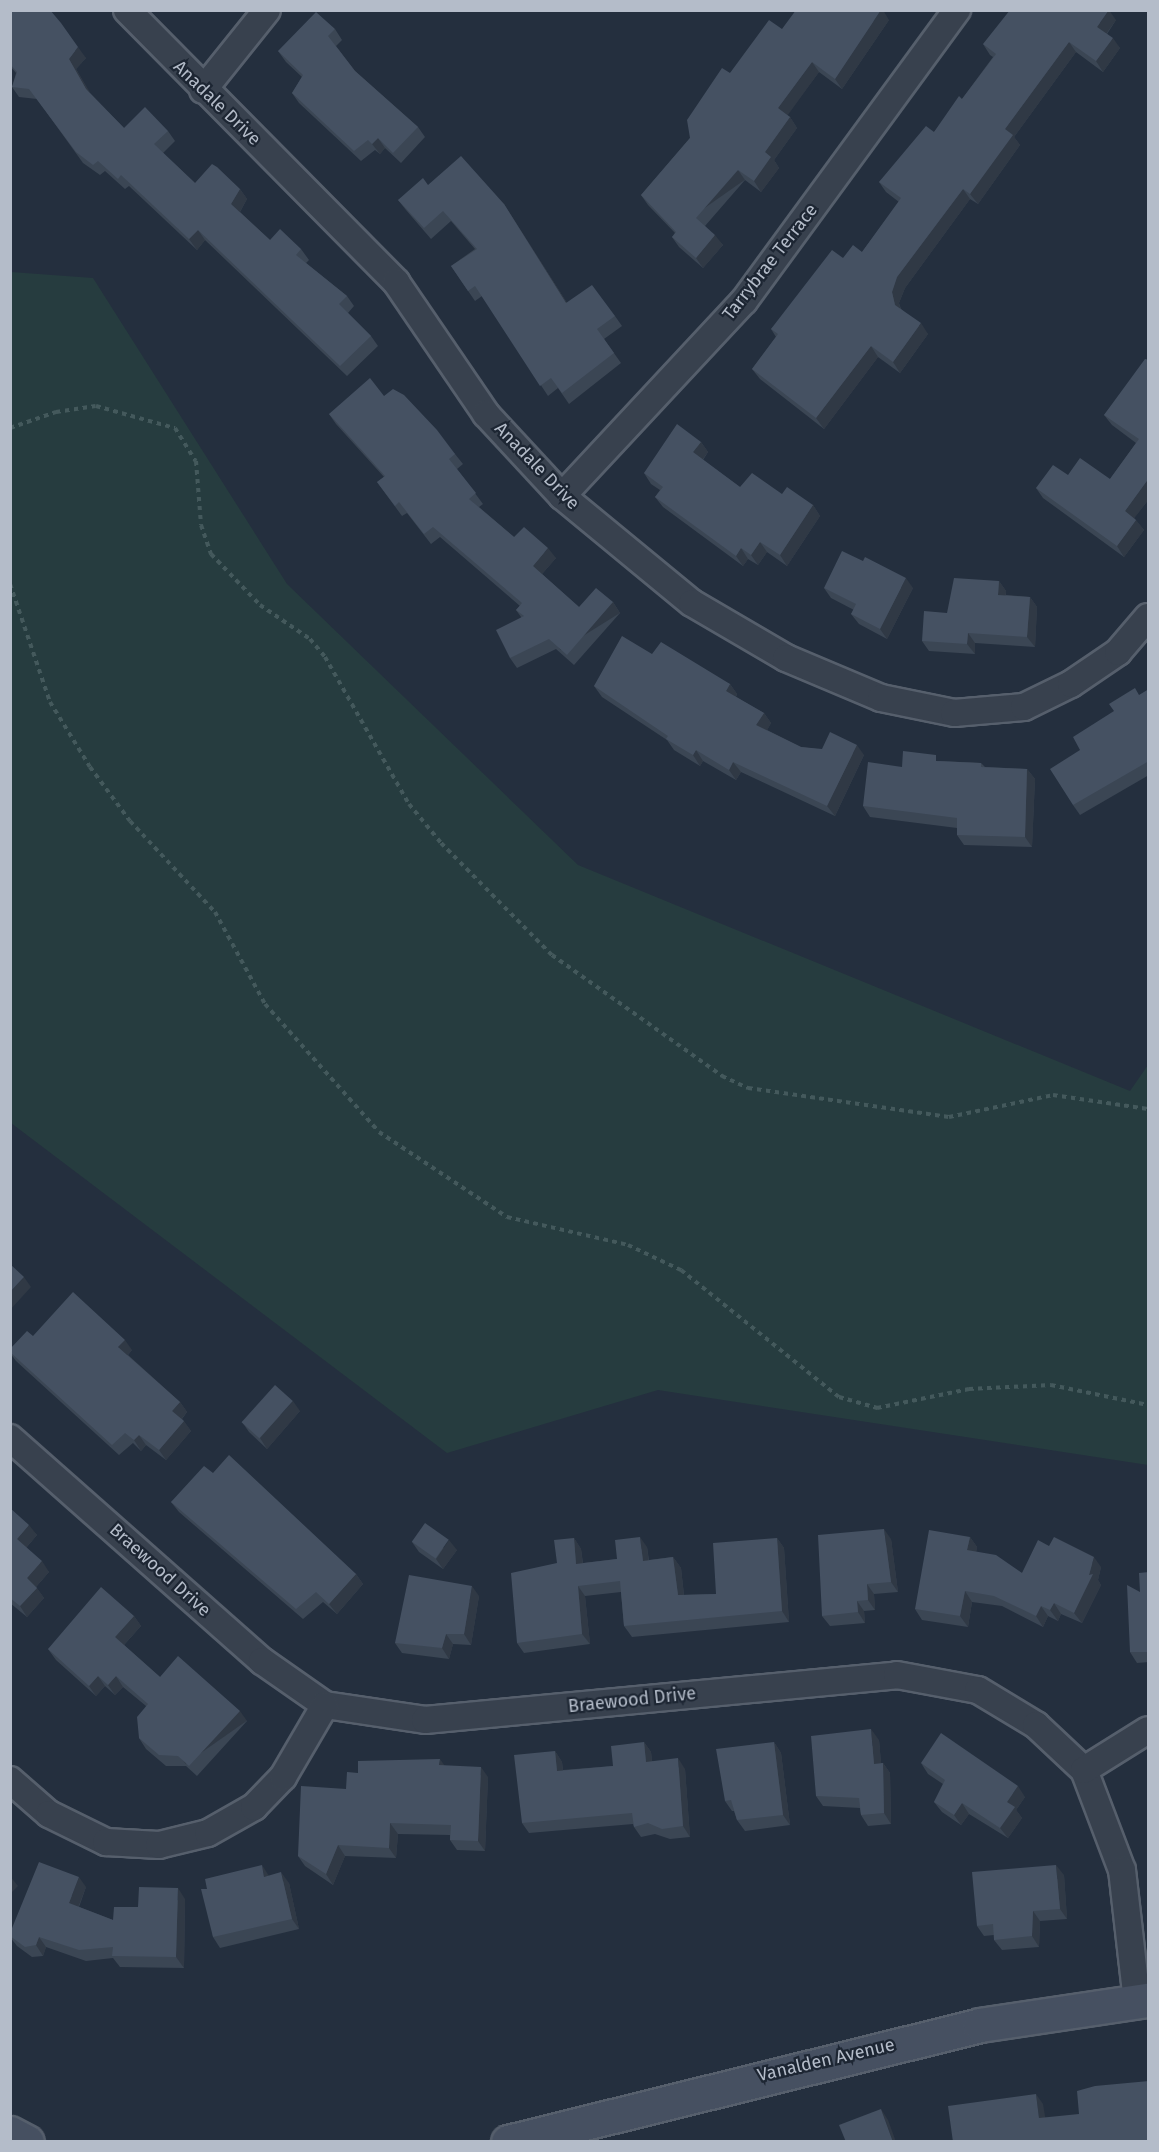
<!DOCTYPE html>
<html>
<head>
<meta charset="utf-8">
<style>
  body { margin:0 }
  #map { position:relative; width:1159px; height:2152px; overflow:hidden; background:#242f3e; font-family:"Fira Sans",sans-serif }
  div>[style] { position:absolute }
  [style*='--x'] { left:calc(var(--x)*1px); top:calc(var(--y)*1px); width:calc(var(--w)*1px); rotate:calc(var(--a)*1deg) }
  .green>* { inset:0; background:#263c3f }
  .path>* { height:4px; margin-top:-2px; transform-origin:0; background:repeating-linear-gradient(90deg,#44595c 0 4.5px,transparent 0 9px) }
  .roads { filter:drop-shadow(2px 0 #565f6c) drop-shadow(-2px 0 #565f6c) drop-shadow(0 2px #565f6c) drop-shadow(0 -2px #565f6c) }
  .street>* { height:26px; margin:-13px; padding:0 13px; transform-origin:13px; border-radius:13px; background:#38414e }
  .secondary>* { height:33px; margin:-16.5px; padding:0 16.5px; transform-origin:16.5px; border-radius:16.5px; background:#465061 }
  .wall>* { inset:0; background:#3b4654 }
  .shaded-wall>* { inset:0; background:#303945; transform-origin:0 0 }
  .building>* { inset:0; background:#455162; transform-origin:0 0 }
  span { translate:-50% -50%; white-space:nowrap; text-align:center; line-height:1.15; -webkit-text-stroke:4.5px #1d2633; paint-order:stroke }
  .street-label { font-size:18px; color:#b4bcc9 }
  .frame { position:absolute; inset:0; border:12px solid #b4bcc9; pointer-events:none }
</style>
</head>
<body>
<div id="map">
  <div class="green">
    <i style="clip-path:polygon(11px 272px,93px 278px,287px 584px,578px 865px,1130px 1091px,1148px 1065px,1148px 1465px,658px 1390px,447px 1453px,11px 1123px)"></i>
  </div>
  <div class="path">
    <i style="--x:10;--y:428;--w:49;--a:-19.2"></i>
    <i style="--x:56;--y:412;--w:40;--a:-8.5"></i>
    <i style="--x:96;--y:406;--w:82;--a:15.6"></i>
    <i style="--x:175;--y:428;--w:39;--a:58"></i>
    <i style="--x:196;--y:461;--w:64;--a:85.5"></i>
    <i style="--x:201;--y:525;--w:31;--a:71"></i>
    <i style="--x:211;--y:554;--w:71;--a:46.1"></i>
    <i style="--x:260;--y:605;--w:60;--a:34.2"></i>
    <i style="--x:310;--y:639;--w:23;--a:50"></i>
    <i style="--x:325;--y:657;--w:169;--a:60.3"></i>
    <i style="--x:409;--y:804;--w:50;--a:50.6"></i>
    <i style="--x:441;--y:843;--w:158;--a:45.3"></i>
    <i style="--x:552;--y:955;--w:209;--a:35.4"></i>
    <i style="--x:722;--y:1076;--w:29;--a:25"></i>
    <i style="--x:748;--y:1088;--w:203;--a:8.2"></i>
    <i style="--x:949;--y:1117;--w:106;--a:-11.9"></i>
    <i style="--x:1053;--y:1095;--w:96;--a:8.4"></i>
    <i style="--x:10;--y:584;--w:125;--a:71.3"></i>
    <i style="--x:50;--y:702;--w:76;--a:58.4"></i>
    <i style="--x:90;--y:767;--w:67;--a:53.5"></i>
    <i style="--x:130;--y:821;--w:125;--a:47"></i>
    <i style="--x:215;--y:912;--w:105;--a:61.5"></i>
    <i style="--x:265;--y:1004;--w:171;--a:48.3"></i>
    <i style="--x:379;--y:1132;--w:154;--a:33.6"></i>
    <i style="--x:507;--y:1217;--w:124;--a:13"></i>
    <i style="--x:628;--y:1245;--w:59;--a:25.3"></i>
    <i style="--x:681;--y:1270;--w:203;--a:38.8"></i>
    <i style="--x:839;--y:1397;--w:40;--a:16"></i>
    <i style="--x:877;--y:1408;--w:94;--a:-11.7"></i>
    <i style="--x:969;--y:1389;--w:82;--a:-2.8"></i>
    <i style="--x:1051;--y:1385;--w:99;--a:11.7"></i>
  </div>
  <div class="roads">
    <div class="street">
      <i style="--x:127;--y:10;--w:383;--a:45.3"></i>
      <i style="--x:396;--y:282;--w:160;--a:55.7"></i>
      <i style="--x:486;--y:414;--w:112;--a:47.2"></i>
      <i style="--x:562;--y:496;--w:168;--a:39.5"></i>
      <i style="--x:692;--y:603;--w:109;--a:30.3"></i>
      <i style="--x:786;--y:658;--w:103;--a:22.8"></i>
      <i style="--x:881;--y:698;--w:75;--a:11.6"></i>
      <i style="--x:954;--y:713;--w:70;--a:-4.9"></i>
      <i style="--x:1024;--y:707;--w:52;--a:-26.1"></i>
      <i style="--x:1071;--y:684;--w:57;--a:-34.2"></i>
      <i style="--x:1118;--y:652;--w:46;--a:-49.4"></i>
      <i style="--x:203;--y:90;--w:102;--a:-51.3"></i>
      <i style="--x:562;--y:496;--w:267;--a:-47"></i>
      <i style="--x:744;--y:301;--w:361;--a:-53.8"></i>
      <i style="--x:10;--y:1438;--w:337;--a:41.5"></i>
      <i style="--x:262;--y:1661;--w:77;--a:34.9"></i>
      <i style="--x:325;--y:1705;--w:101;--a:8.5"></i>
      <i style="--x:425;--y:1720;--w:474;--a:-5.4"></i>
      <i style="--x:897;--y:1675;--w:82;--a:10.5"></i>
      <i style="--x:978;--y:1690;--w:68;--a:31.1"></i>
      <i style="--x:1036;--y:1725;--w:66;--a:43.2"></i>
      <i style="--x:1084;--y:1770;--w:107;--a:69.2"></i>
      <i style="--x:1122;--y:1870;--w:133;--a:83.5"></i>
      <i style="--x:1084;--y:1770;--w:75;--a:-32"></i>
      <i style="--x:10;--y:1780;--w:52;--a:41.1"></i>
      <i style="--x:49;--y:1814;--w:64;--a:26.2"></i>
      <i style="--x:106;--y:1842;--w:53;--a:3.2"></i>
      <i style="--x:159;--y:1845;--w:50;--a:-13.8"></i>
      <i style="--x:208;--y:1833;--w:53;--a:-29.5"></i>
      <i style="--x:254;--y:1807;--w:42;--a:-46"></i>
      <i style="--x:283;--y:1777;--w:83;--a:-59.7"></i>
    </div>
    <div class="secondary">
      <i style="--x:10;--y:2133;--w:19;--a:28"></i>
      <i style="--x:508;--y:2142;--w:486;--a:-13.9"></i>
      <i style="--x:980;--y:2025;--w:170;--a:-8.5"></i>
    </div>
  </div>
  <div class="wall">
    <i style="clip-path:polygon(10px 10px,86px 58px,76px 69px,89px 92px,124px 128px,168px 131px,175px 141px,163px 153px,195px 183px,240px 189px,247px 199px,240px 212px,270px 240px,301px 249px,309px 260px,306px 263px,347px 296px,354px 306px,348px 313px,371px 336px,378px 346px,347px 376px,205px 240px,197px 250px,129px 186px,125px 189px,105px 171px,100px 175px,83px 163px,37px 99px,19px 97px,12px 87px,16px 73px,10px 66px)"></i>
    <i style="clip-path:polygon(889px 20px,842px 89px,819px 72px,787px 115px,790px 117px,797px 128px,774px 160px,779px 168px,761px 192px,745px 180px,705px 226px,723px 245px,703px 268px,679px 247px,672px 237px,675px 233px,648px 205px,641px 195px,690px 138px,730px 73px,782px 29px)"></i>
    <i style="clip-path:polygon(1116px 20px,1107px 34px,1120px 48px,1103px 72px,1076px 52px,1014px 137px,1020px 145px,978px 204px,970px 199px,905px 288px,899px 303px,901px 309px,928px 334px,900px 373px,878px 357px,824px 429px,760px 379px,752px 369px,776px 337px,771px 329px,843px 258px,862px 252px,899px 202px,886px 192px,879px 182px,934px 132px,962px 99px,993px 57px,990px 55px,983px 44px)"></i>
    <i style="clip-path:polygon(335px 29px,342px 40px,336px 46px,355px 71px,418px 127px,425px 137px,401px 163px,385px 148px,380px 154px,375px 150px,361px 161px,299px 103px,292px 93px,302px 77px,286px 62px,278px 51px)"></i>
    <i style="clip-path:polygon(428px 185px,504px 204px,567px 303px,615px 316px,622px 326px,604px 339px,621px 363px,569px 404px,558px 388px,548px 396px,482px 296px,475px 301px,451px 266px,475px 249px,451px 221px,431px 239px,406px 210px,398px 200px)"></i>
    <i style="clip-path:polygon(1149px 360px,1149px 499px,1134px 518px,1144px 530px,1124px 557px,1043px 498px,1036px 488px,1068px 475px,1110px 479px,1136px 443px,1112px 425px,1104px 415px)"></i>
    <i style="clip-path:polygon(384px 396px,455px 454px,463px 464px,457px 469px,483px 504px,479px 507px,514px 537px,556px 558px,542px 574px,579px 607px,613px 602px,620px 613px,574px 665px,556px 649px,517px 668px,510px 658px,521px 617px,516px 610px,520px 606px,440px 537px,431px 544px,407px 513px,402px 516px,377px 482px,384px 477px,336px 424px,329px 414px)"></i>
    <i style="clip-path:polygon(701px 442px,708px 452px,703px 460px,740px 487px,782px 494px,813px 505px,820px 516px,787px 566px,767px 552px,758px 565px,748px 559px,743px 566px,663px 507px,655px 497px,660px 490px,651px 484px,644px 473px)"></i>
    <i style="clip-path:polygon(999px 581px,1006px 591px,1006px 595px,1030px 597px,1037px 607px,1035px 647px,975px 643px,975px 654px,929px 651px,922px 641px,947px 613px)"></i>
    <i style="clip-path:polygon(824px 588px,913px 588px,887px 639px,859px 624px,851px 614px,854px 610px,831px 598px)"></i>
    <i style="clip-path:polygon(652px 654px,730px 684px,737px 694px,736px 697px,764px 713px,771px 723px,767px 730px,801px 747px,864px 755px,835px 816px,741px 772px,736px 780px,703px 761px,700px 766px,674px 750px,667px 740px,602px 697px,594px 686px)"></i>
    <i style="clip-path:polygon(1149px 689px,1149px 775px,1080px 815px,1073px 805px,1080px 750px,1140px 695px)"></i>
    <i style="clip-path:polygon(940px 761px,981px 763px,985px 767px,1027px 769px,1035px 779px,1032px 847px,964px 845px,957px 835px,957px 828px,870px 817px,863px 806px,902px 767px)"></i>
    <i style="clip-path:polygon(33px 1336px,132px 1350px,128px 1355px,180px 1402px,187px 1412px,182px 1419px,191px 1431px,166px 1460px,146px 1445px,141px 1451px,133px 1443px,119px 1455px,16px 1361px,10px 1353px,10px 1349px)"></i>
    <i style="clip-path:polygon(300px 1411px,267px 1449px,249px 1432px,242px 1422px)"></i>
    <i style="clip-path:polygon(213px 1473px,356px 1574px,363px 1584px,337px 1614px,323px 1602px,303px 1619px,179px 1512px,171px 1502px)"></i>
    <i style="clip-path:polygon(10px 1508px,37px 1535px,26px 1548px,49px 1572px,36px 1587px,44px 1598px,27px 1617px,10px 1603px)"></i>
    <i style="clip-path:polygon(970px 1537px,977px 1547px,976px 1552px,1022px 1573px,1049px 1546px,1101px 1567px,1098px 1580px,1101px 1585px,1082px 1623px,1061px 1614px,1058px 1621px,1048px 1616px,1043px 1627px,1002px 1606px,972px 1602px,968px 1627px,922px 1620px,915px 1609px)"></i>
    <i style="clip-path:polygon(574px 1538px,581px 1549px,583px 1563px,617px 1559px,647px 1547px,649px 1560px,673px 1557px,681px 1568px,684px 1595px,716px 1594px,777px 1538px,784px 1548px,789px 1622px,632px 1637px,624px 1626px,621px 1592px,585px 1596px,590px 1644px,524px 1653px,517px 1643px,557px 1563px)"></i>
    <i style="clip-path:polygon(891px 1539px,898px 1592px,874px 1594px,875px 1610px,864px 1611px,865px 1623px,830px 1626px,822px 1616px)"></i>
    <i style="clip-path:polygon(412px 1542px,457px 1550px,443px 1569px,419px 1552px)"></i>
    <i style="clip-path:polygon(1149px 1572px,1149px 1662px,1137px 1663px,1130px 1652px,1140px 1592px)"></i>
    <i style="clip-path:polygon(479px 1596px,471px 1645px,453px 1644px,449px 1659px,402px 1653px,395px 1643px)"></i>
    <i style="clip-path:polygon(134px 1616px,141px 1626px,124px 1645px,160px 1677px,247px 1721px,197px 1776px,186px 1766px,166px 1766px,146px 1749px,139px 1738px,146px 1706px,123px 1687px,115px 1695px,105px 1686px,96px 1696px,56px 1660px,48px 1649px)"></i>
    <i style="clip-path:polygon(879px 1740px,881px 1763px,883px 1763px,890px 1773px,891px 1824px,868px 1826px,861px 1815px,860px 1808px,823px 1806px,816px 1796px)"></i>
    <i style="clip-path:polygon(644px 1742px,651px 1752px,652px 1761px,685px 1769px,690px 1837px,670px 1839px,655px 1834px,641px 1837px,634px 1827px,633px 1824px,529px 1833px,522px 1823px,555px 1751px,562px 1762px,563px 1770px,613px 1766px)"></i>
    <i style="clip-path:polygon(774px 1742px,781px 1753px,790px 1825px,745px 1831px,737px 1820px,734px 1811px,732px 1811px,725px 1801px)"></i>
    <i style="clip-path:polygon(921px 1763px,1025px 1797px,1016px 1810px,1022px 1818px,1008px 1838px,969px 1814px,961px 1825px,942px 1812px,934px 1802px,943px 1784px,928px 1774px)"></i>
    <i style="clip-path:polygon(444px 1766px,488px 1777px,485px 1851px,457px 1850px,450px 1840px,450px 1835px,398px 1834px,396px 1858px,345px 1856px,333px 1885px,305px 1866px,298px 1856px,358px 1773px)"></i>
    <i style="clip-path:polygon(1064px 1875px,1067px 1919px,1040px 1921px,1039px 1947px,1002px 1950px,994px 1940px,994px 1935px,984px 1936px,977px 1926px)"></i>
    <i style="clip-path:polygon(269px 1876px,289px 1883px,299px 1929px,220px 1948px,213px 1937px,207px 1889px)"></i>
    <i style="clip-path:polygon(86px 1887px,79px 1907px,113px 1920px,138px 1907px,185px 1899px,184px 1968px,120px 1967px,113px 1958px,86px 1961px,46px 1947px,43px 1956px,32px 1957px,17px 1946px,10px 1937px,10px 1933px)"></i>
  </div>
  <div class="shaded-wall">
    <i style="clip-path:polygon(881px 10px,883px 10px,889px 20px,842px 89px,835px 79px)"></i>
    <i style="clip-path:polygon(1109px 10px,1116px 20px,1104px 37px,1097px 27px)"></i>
    <i style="clip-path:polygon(1113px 38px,1120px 48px,1103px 72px,1096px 61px)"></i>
    <i style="clip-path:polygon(1069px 42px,1076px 52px,1014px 137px,1020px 145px,978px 204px,970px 194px,1005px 129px)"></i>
    <i style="clip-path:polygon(78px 47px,86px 58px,76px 69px,94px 99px,86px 89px,69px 59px)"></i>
    <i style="clip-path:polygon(812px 62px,819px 72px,785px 119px,778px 108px)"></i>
    <i style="clip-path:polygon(790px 117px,797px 128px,774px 160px,779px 168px,761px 192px,754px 181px,765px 152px)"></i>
    <i style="clip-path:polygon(378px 138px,385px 148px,380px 154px,372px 144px)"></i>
    <i style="left:738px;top:170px;width:12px;height:64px;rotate:55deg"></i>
    <i style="clip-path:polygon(240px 189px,247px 199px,238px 215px,231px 204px)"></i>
    <i style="clip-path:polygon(963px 189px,970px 199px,905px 288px,899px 303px,902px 315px,895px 305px,892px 292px,897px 277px)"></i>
    <i style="clip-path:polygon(504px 204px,574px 314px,566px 303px)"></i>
    <i style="clip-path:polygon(198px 230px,205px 240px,197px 250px,189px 239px)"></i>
    <i style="clip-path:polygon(715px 235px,723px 245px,703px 268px,696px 258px)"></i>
    <i style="clip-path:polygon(921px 323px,928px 334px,900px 373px,893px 362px)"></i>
    <i style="clip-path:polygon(871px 346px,878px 357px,824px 429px,816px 418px)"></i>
    <i style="clip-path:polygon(701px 442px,708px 452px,700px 463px,693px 452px)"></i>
    <i style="clip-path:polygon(1149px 478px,1149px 499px,1132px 521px,1125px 511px)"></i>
    <i style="clip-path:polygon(813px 505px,820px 516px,787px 566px,780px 555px)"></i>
    <i style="clip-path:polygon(1136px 520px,1144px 530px,1124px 557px,1117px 546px)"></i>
    <i style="clip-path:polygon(760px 542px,767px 552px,758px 565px,751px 555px)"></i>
    <i style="clip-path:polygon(548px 548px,556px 558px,540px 576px,533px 566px)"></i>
    <i style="clip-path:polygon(741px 548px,748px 559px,743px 566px,736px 556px)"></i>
    <i style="clip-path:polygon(906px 578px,913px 588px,887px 639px,880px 629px)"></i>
    <i style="clip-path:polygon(999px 581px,1006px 591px,1005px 605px,998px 595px)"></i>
    <i style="clip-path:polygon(1030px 597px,1037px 607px,1035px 647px,1027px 637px)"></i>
    <i style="left:613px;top:602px;width:13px;height:70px;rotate:58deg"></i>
    <i style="clip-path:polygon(968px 633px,975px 643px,975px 654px,967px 644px)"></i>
    <i style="clip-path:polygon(730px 684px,737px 694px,733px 701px,726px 691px)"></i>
    <i style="clip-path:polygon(764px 713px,771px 723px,764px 736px,756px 725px)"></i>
    <i style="clip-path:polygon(857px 745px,864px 755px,835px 816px,827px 806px)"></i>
    <i style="clip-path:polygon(696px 750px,703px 761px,700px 766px,693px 755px)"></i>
    <i style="clip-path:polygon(733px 762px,741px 772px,736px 780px,729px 770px)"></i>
    <i style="clip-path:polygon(1027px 769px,1035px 779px,1032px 847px,1025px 837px)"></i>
    <i style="clip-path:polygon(24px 1277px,31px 1287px,10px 1310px,10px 1292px)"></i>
    <i style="clip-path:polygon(125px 1340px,132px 1350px,126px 1357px,118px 1347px)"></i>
    <i style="clip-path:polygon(293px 1401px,300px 1411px,267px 1449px,260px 1438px)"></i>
    <i style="clip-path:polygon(180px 1402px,187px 1412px,179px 1422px,172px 1411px)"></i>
    <i style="clip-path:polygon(184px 1421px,191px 1431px,166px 1460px,159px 1450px)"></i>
    <i style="clip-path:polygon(139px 1435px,146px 1445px,141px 1451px,134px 1440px)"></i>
    <i style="clip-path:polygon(29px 1525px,37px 1535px,24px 1550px,17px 1539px)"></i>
    <i style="clip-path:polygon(884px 1529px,891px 1539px,898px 1592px,891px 1582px)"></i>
    <i style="clip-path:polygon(640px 1537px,647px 1547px,650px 1571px,643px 1561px)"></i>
    <i style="clip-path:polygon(970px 1537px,977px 1547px,975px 1561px,967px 1550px)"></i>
    <i style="clip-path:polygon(574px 1538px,581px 1549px,584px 1574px,576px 1564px)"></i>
    <i style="clip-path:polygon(777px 1538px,784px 1548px,789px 1622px,782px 1611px)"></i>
    <i style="clip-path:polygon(449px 1540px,457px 1550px,443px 1569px,436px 1559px)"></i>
    <i style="clip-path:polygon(673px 1557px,681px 1568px,685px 1606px,678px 1595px)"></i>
    <i style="clip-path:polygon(1094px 1557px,1101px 1567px,1098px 1580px,1101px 1585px,1082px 1623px,1074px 1613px,1089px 1575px)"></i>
    <i style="clip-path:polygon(42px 1561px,49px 1572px,34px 1589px,27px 1578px)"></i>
    <i style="clip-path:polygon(356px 1574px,363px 1584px,337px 1614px,329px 1604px)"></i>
    <i style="clip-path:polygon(867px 1584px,874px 1594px,875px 1610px,868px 1600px)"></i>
    <i style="clip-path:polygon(472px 1586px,479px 1596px,471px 1645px,464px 1634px)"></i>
    <i style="clip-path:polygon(578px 1586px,585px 1596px,590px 1644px,582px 1634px)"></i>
    <i style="clip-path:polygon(37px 1588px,44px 1598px,27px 1617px,20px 1606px)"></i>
    <i style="clip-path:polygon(965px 1591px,972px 1602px,968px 1627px,960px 1616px)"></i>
    <i style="clip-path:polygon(857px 1601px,864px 1611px,865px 1623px,858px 1612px)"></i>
    <i style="clip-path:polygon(1054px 1603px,1061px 1614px,1058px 1621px,1050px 1610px)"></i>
    <i style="clip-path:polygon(1041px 1606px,1048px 1616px,1043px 1627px,1036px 1616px)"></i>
    <i style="clip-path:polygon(134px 1616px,141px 1626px,122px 1647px,115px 1637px)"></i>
    <i style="clip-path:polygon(446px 1634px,453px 1644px,449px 1659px,442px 1648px)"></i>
    <i style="clip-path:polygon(98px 1676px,105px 1686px,96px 1696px,89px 1686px)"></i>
    <i style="clip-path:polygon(116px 1676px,123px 1687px,115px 1695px,108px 1685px)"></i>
    <i style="left:240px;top:1711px;width:12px;height:75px;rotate:55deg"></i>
    <i style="clip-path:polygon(871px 1729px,879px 1740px,882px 1774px,874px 1764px)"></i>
    <i style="clip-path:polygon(644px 1742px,651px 1752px,653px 1772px,646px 1762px)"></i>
    <i style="clip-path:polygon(774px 1742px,781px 1753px,790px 1825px,783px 1815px)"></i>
    <i style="clip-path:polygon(555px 1751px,562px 1762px,564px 1781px,557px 1771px)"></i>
    <i style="clip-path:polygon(678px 1758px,685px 1769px,690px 1837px,683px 1826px)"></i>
    <i style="clip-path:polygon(440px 1759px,447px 1769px,439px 1765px)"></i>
    <i style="clip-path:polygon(883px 1763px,890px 1773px,891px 1824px,884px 1813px)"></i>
    <i style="clip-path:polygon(481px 1767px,488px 1777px,485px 1851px,478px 1841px)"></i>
    <i style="clip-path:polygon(1018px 1786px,1025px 1797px,1016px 1810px,1022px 1818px,1008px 1838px,1000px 1828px,1007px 1802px)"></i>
    <i style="clip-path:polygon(962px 1803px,969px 1814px,961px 1825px,954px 1815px)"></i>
    <i style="clip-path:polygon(390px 1823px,398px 1834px,396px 1858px,389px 1848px)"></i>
    <i style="clip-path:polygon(338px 1845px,345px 1856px,333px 1885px,326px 1874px)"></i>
    <i style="clip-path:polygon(262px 1865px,269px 1876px,264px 1877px)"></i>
    <i style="clip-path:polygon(1056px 1865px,1064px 1875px,1067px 1919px,1060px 1909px)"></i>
    <i style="clip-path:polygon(281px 1872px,289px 1883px,299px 1929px,292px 1919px)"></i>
    <i style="clip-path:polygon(10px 1876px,18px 1886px,10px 1894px)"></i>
    <i style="clip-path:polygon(79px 1877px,86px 1887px,76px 1913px,69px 1903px)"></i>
    <i style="clip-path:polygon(178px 1888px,185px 1899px,184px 1968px,176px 1957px)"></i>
    <i style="clip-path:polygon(1033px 1911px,1040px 1921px,1039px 1947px,1032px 1936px)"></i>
    <i style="clip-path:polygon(39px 1937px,46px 1947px,43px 1956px,36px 1945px)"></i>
    <i style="clip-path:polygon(1036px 2094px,1043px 2104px,1047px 2128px,1039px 2118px)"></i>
    <i style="clip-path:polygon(881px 2109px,888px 2120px,896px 2142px,893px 2142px)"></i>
  </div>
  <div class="building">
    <i style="clip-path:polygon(10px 10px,50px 10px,61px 23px,78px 47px,69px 59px,86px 89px,124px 128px,145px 107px,168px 131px,154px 144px,195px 183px,212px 164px,217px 167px,240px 189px,231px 204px,270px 240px,280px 229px,301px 249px,296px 255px,347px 296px,339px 304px,371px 336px,340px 366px,198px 230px,189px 239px,121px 175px,118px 179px,98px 161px,93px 165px,76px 152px,29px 89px,12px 87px,17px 72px,10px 64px)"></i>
    <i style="clip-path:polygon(796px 10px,881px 10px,835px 79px,812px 62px,778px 108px,790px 117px,765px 152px,771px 157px,754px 181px,738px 170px,696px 218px,715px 235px,696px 258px,672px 237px,676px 232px,641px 195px,690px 138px,687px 120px,722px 68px,730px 73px,769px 20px,782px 29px)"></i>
    <i style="clip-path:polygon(1010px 10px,1109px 10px,1097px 27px,1113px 38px,1096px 61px,1069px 42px,1005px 129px,1013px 135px,970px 194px,963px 189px,897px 277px,892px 292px,895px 305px,921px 323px,893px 362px,871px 346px,816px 418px,752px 369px,778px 334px,771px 329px,832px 250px,843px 258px,853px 245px,862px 252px,901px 198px,879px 182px,926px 126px,934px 132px,959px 96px,962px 99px,996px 54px,983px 44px)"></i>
    <i style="clip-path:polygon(316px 12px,335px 29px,328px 36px,355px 71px,418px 127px,393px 153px,378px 138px,372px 144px,368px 140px,354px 151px,292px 93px,303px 75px,278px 51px)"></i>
    <i style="clip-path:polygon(461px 156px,504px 204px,566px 303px,592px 285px,615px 316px,597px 329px,614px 353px,562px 393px,551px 378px,540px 386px,475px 286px,468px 291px,451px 266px,477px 249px,443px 211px,424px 228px,398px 200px,423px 178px,428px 185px)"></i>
    <i style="clip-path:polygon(1145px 359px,1149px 360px,1149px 478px,1125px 511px,1136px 520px,1117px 546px,1036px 488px,1053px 465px,1068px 475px,1080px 458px,1110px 479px,1139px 439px,1104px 415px)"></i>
    <i style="clip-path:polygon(370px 378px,384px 396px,393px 389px,404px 395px,437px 430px,455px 454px,449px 459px,476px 493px,469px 499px,514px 537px,524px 527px,548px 548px,533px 566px,579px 607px,596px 588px,613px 602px,567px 655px,549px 639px,510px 658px,496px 630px,524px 616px,516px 610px,522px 603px,433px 527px,424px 534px,399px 502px,395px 506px,377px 482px,385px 476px,329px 414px)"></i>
    <i style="clip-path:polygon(677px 424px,701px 442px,693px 452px,740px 487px,752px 473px,782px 494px,787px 487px,813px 505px,780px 555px,760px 542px,751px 555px,741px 548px,736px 556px,655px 497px,663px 487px,644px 473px)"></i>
    <i style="clip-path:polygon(842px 551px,863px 561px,865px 557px,906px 578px,880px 629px,851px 614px,856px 604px,824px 588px)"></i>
    <i style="clip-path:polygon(954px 578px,999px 581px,998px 595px,1030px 597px,1027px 637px,968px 633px,967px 644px,922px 641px,924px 611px,947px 613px)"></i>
    <i style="clip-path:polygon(622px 636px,652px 654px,661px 642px,730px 684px,726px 691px,764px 713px,756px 725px,801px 747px,822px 749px,830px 732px,857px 745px,827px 806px,733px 762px,729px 770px,696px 750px,693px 755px,666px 739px,668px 736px,594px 686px)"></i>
    <i style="clip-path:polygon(1135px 688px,1139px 695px,1149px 689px,1149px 761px,1073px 805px,1050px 769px,1080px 750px,1073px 737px,1114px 711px,1109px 704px)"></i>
    <i style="clip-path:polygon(903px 751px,936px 755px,936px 761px,981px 763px,981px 767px,1027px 769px,1025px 837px,957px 835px,957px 818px,863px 806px,868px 762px,902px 767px)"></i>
    <i style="clip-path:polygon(10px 1264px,24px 1277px,10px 1292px)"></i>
    <i style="clip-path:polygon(73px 1292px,125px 1340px,118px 1347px,180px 1402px,172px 1411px,184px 1421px,159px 1450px,139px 1435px,134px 1440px,125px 1433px,112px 1445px,10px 1352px,10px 1349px,27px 1331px,33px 1336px)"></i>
    <i style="left:275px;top:1385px;width:24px;height:50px;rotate:42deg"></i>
    <i style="clip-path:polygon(229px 1455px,356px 1574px,329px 1604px,316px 1592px,296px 1609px,171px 1502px,204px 1466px,213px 1473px)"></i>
    <i style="clip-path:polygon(10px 1508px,29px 1525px,17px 1539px,42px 1561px,27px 1578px,37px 1588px,20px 1606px,10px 1598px)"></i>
    <i style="left:425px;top:1523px;width:29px;height:23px;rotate:35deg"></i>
    <i style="clip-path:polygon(884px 1529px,891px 1582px,867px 1584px,868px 1600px,857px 1601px,858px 1612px,822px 1616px,818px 1535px)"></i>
    <i style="clip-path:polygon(929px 1530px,970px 1537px,967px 1550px,996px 1555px,1022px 1573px,1038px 1540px,1049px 1546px,1054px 1537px,1094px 1557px,1089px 1575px,1093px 1574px,1074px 1613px,1054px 1603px,1050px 1610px,1041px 1606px,1036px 1616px,994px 1596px,965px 1591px,960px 1616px,915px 1609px)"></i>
    <i style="clip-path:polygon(640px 1537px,643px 1561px,673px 1557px,678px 1595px,716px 1594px,713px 1543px,777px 1538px,782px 1611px,624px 1626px,620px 1581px,578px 1586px,582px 1634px,517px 1643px,511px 1573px,557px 1563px,554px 1540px,574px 1538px,576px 1564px,617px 1559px,615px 1540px)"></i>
    <i style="clip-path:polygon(1149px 1572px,1149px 1652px,1130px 1652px,1127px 1585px,1140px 1592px,1139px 1573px)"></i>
    <i style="clip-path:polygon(409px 1575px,472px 1586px,464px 1634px,446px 1634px,442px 1648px,395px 1643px)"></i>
    <i style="clip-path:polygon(101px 1587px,134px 1616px,115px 1637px,160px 1677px,178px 1656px,240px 1711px,189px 1766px,178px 1756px,159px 1755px,139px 1738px,137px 1717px,148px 1704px,116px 1676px,108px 1685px,98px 1676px,89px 1686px,48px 1649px)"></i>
    <i style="clip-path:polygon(871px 1729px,874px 1764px,883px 1763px,884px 1813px,861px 1815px,859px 1798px,816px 1796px,811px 1736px)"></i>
    <i style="clip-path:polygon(941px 1733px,1018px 1786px,1007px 1802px,1015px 1807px,1000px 1828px,962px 1803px,954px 1815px,934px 1802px,945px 1780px,921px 1763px)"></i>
    <i style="clip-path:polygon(644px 1742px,646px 1762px,678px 1758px,683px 1826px,662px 1829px,648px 1823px,634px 1827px,632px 1813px,522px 1823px,514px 1755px,555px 1751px,557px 1771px,613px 1766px,611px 1746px)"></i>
    <i style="clip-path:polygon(774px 1742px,783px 1815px,737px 1820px,731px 1800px,725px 1801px,716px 1749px)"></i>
    <i style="clip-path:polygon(440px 1759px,439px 1765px,481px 1767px,478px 1841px,450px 1840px,451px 1825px,390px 1823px,389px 1848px,338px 1845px,326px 1874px,298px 1856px,301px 1786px,346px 1789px,347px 1772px,358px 1773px,358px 1761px)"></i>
    <i style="clip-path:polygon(39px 1862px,79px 1877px,69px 1903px,113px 1920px,114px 1907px,138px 1907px,139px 1887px,178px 1888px,176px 1957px,112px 1956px,113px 1947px,79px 1950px,39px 1937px,36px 1945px,25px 1947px,10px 1936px,10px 1933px)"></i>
    <i style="clip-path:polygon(262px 1865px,264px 1877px,281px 1872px,292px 1919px,213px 1937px,201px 1889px,207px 1889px,205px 1879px)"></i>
    <i style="clip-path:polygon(1056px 1865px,1060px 1909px,1033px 1911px,1032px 1936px,994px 1940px,993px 1924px,977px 1926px,972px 1872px)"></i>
    <i style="clip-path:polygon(1149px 2081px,1149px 2142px,953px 2142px,948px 2106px,1036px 2094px,1039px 2118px,1079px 2114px,1077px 2091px,1095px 2086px)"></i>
    <i style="clip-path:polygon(881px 2109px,893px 2142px,846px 2142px,839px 2125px)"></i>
  </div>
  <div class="street-label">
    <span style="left:217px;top:103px;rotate:44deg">Anadale Drive</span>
    <span style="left:770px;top:262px;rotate:-52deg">Tarrybrae Terrace</span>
    <span style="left:537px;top:466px;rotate:46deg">Anadale Drive</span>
    <span style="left:160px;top:1570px;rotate:42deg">Braewood Drive</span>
    <span style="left:632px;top:1700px;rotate:-6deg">Braewood Drive</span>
    <span style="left:826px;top:2060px;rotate:-13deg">Vanalden Avenue</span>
  </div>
  <div class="frame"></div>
</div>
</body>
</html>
